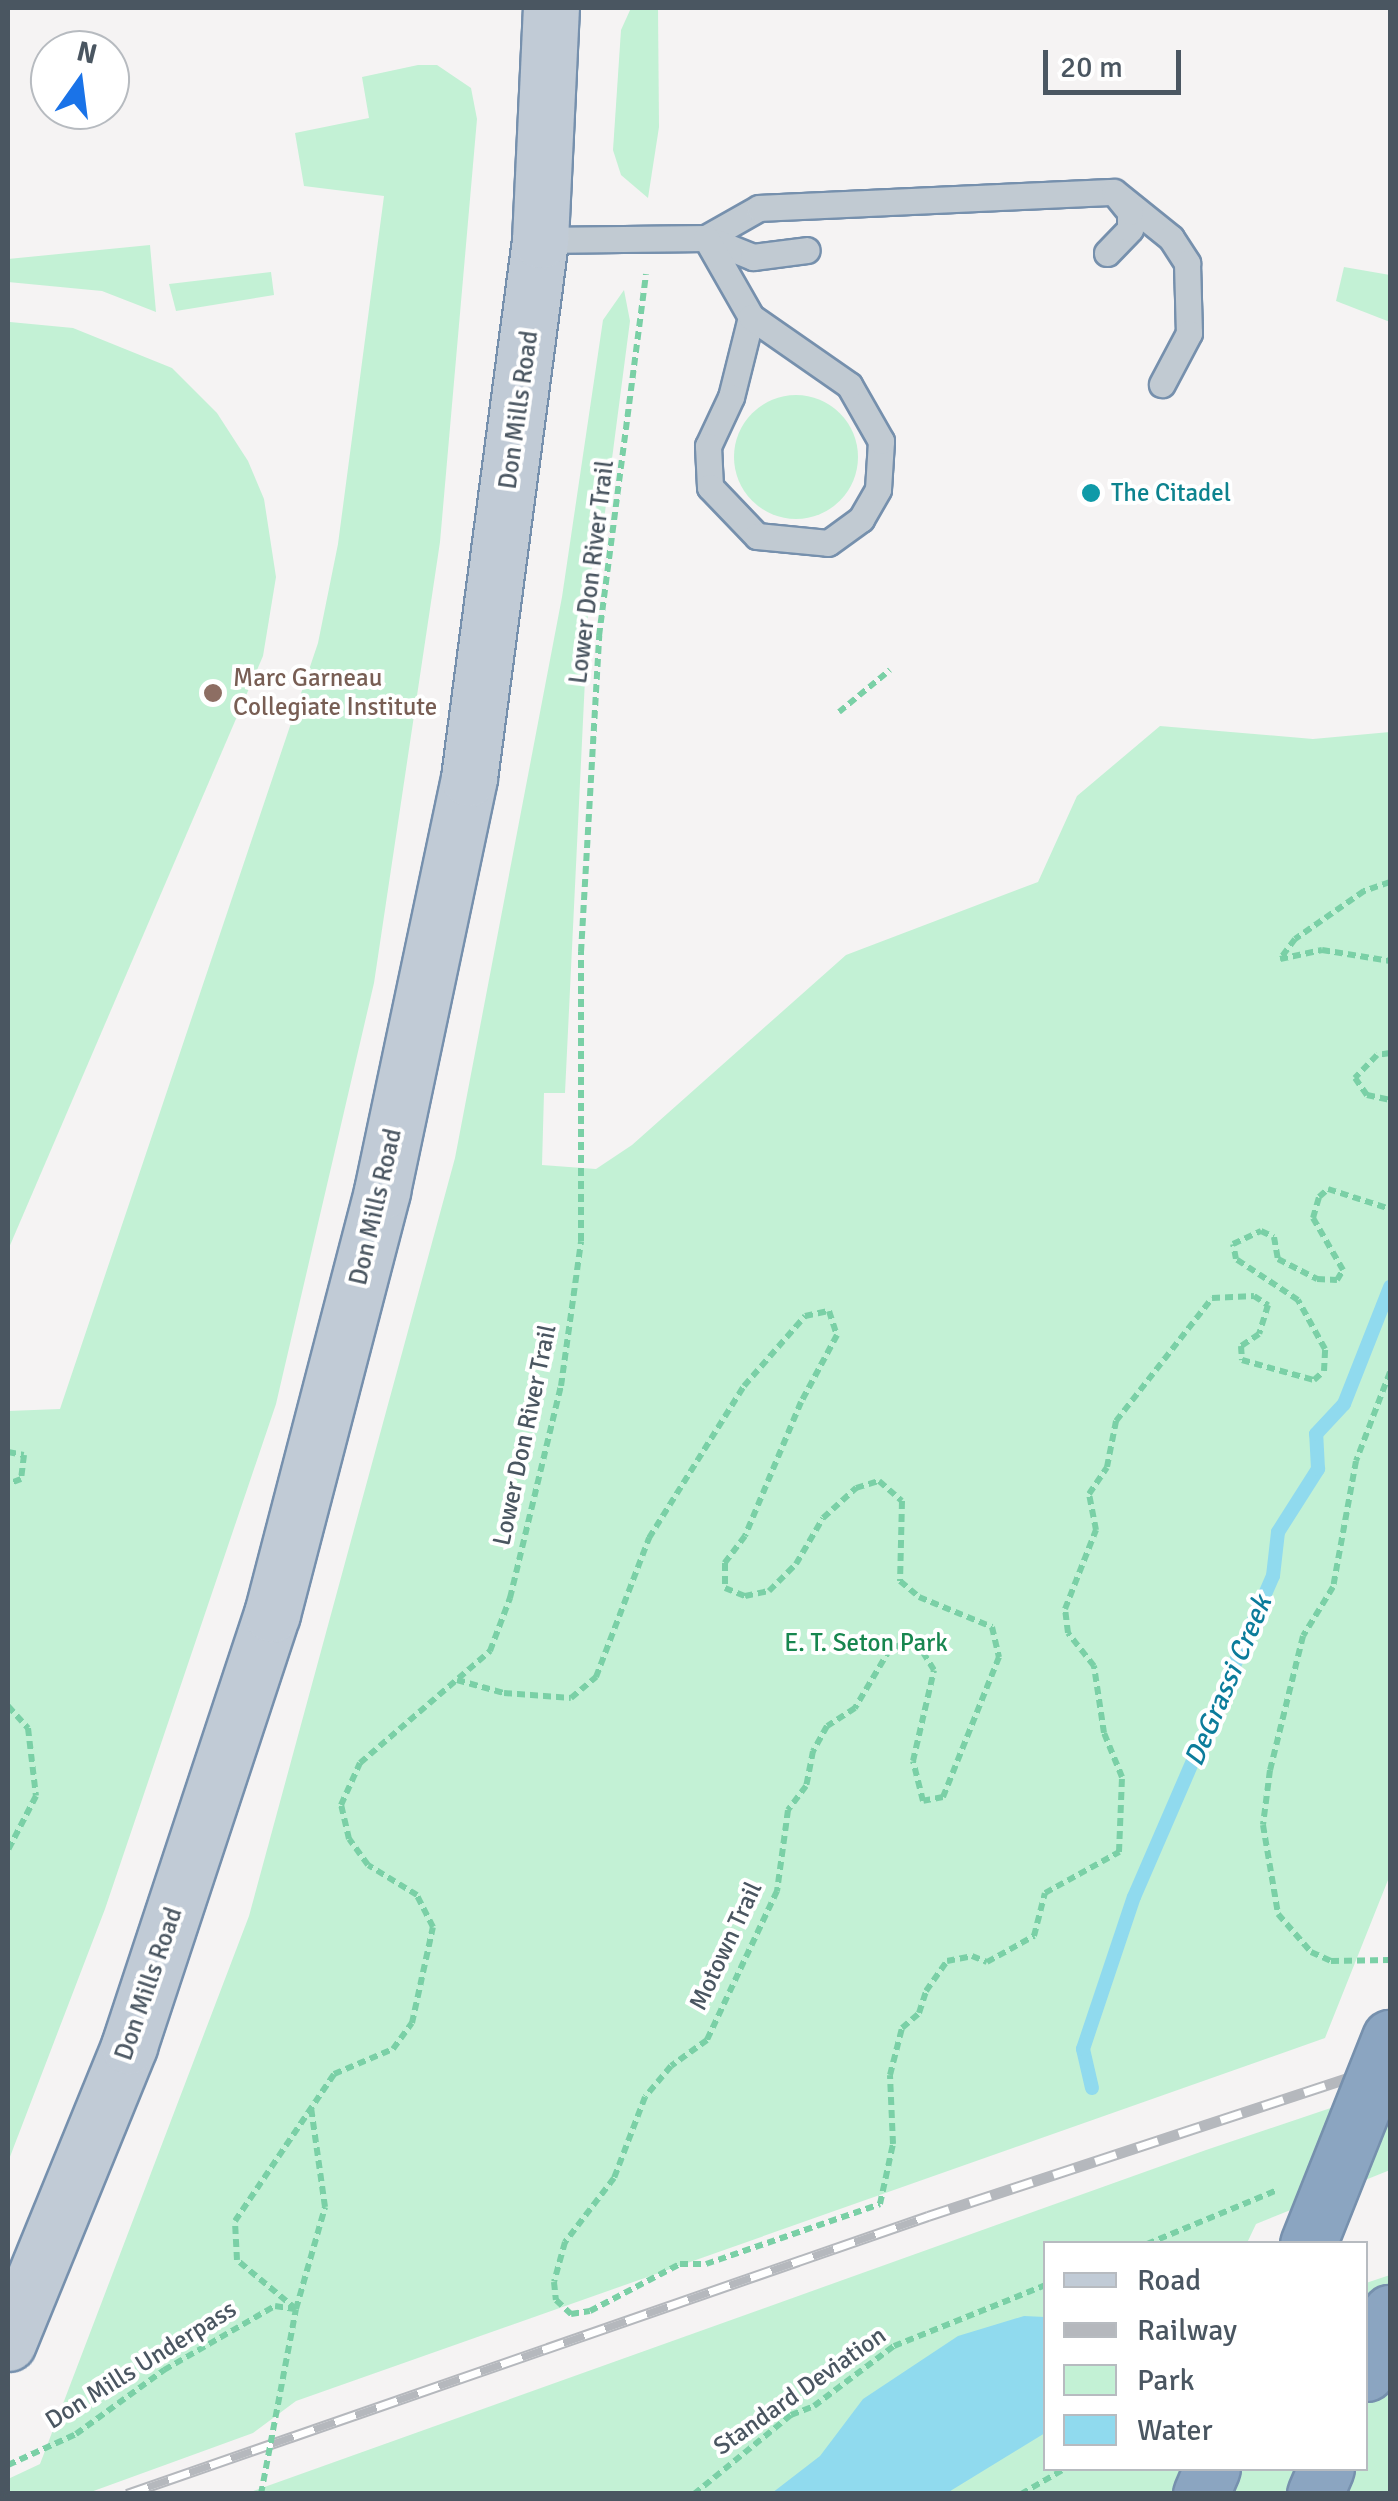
<!DOCTYPE html>
<html>
<head>
<meta charset="utf-8">
<style>
  body { margin:0 }
  #map { position:relative; width:1398px; height:2501px; overflow:hidden; background:#f5f3f3; font-family:Signika,sans-serif }
  div>[style] { position:absolute }
  [style*='--x'] { left:calc(var(--x)*1px); top:calc(var(--y)*1px); width:calc(var(--w)*1px); rotate:calc(var(--a)*1deg) }
  .green>* { inset:0; background:#c3f1d5 }
  .round { border-radius:50% }
  .water>* { inset:0; background:#90daee }
  .pier>* { inset:0; background:#f5f3f3 }
  .stream>* { height:14px; margin:-7px; padding:0 7px; transform-origin:7px; border-radius:7px; background:#90daee }
  .path>* { height:6px; margin-top:-3px; transform-origin:0; background:repeating-linear-gradient(90deg,#7ad0a6 0 8px,transparent 0 13px) }
  .roads { filter:drop-shadow(2px 0 #7690ad) drop-shadow(-2px 0 #7690ad) drop-shadow(0 2px #7690ad) drop-shadow(0 -2px #7690ad) }
  .service>* { height:25px; margin:-12.5px; padding:0 12.5px; transform-origin:12.5px; border-radius:12.5px; background:#c1cad2 }
  .secondary>* { height:55px; margin:-27.5px; padding:0 27.5px; transform-origin:27.5px; border-radius:27.5px; background:#c1cbd6 }
  .motorway>* { height:55px; margin:-27.5px; padding:0 27.5px; transform-origin:27.5px; border-radius:27.5px; background:#8ba5c1 }
  .rail>* { height:11px; margin-top:-5.5px; transform-origin:0; background:repeating-linear-gradient(90deg,#fff 0 22px,#b5b8bd 0 44px); box-sizing:border-box; border-block:2px solid #b5b8bd }
  .path-bridge>* { height:6px; margin-top:-3px; transform-origin:0; background:repeating-linear-gradient(90deg,#7ad0a6 0 8px,transparent 0 13px) }
  .bridges { filter:drop-shadow(2px 0 #7690ad) drop-shadow(-2px 0 #7690ad) drop-shadow(0 2px #7690ad) drop-shadow(0 -2px #7690ad) }
  .motorway-bridge>* { height:55px; margin:-27.5px; padding:0 27.5px; transform-origin:27.5px; border-radius:27.5px; background:#8ba5c1 }
  .dots>* { width:28px; height:28px; translate:-50% -50%; box-sizing:border-box; border:5px solid #fff; border-radius:50% }
  span { translate:-50% -50%; white-space:nowrap; text-align:center; line-height:1.15; -webkit-text-stroke:8px #fff; paint-order:stroke }
  .street-label { font-size:25px; color:#4a5661 }
  .culture-label { font-size:25px; color:#0d838f }
  .left { translate:0 -50%; text-align:left }
  .education-label { font-size:25px; color:#785e54 }
  .park-label { font-size:25px; color:#17864f }
  .water-label { font-size:28px; color:#0c7c9b; font-style:italic }
  .frame { position:absolute; inset:0; border:10px solid #4a5661; pointer-events:none }
  .legend { position:absolute; left:1043px; top:2241px; width:325px; height:230px; box-sizing:border-box; background:#fff; border:2px solid #b7bbc0; margin:0; padding:12px 18px; list-style:none; font-size:30px; color:#4a5661 }
  .legend li { display:flex; align-items:center; gap:20px; height:50px }
  .legend b { width:50px; border:2px solid #b7bbc0 }
  .north { position:absolute; left:30px; top:30px; width:100px; height:100px; box-sizing:border-box; background:#fff; border:2px solid #b7bbc0; border-radius:50%; rotate:14deg; font-size:28px; font-weight:700; line-height:40px; text-align:center; color:#4a5661 }
  .north::after { content:''; display:block; margin:auto; width:35px; height:45px; background:#1a73e8; clip-path:polygon(50% 0,100% 100%,50% 72%,0 100%) }
  .scale { position:absolute; left:1043px; top:50px; width:138px; height:45px; box-sizing:border-box; border:5px solid #4a5661; border-top:0; padding-left:12px; font-size:30px; line-height:35px; white-space:nowrap; color:#4a5661; -webkit-text-stroke:8px #fff; paint-order:stroke }
</style>
</head>
<body>
<div id="map">
  <div class="green">
    <i style="clip-path:polygon(631px 8px,658px 8px,659px 127px,648px 198px,621px 175px,613px 150px,621px 30px)"></i>
    <i style="clip-path:polygon(418px 65px,437px 65px,471px 88px,477px 119px,440px 542px,374px 983px,276px 1404px,105px 1909px,8px 2162px,8px 1411px,60px 1409px,318px 643px,338px 544px,384px 196px,304px 186px,295px 133px,369px 118px,362px 77px)"></i>
    <i style="clip-path:polygon(150px 245px,156px 312px,102px 291px,8px 282px,8px 259px)"></i>
    <i style="clip-path:polygon(1344px 267px,1390px 275px,1390px 322px,1336px 301px)"></i>
    <i style="clip-path:polygon(271px 272px,274px 295px,176px 311px,169px 284px)"></i>
    <i style="clip-path:polygon(624px 290px,630px 321px,604px 520px,590px 576px,565px 1093px,544px 1093px,542px 1165px,596px 1169px,632px 1145px,846px 955px,1038px 882px,1077px 796px,1160px 726px,1313px 739px,1390px 732px,1390px 1875px,1325px 2038px,296px 2401px,253px 2433px,88px 2493px,8px 2493px,8px 2479px,40px 2464px,249px 1916px,455px 1158px,562px 597px,603px 320px)"></i>
    <i style="clip-path:polygon(10px 322px,73px 328px,172px 368px,217px 413px,248px 461px,264px 499px,276px 577px,263px 656px,8px 1250px)"></i>
    <i class="round" style="left:734px;top:395px;width:124px;height:124px"></i>
    <i style="clip-path:polygon(evenodd,1390px 2088px,1390px 2493px,245px 2494px,1206px 2150px,1390px 2088px,1046px 2244px,1366px 2244px,1366px 2468px,1046px 2468px,1046px 2244px)"></i>
  </div>
  <div class="water">
    <i style="clip-path:polygon(1024px 2316px,1045px 2317px,1045px 2433px,947px 2493px,772px 2493px,820px 2456px,863px 2399px,958px 2336px)"></i>
  </div>
  <div class="pier">
    <i style="clip-path:polygon(1390px 2170px,1390px 2275px,1366px 2283px,1366px 2244px,1247px 2243px,1256px 2224px)"></i>
  </div>
  <div class="stream">
    <i style="--x:1092;--y:2088;--w:40;--a:-103"></i>
    <i style="--x:1083;--y:2049;--w:160;--a:-71.5"></i>
    <i style="--x:1134;--y:1897;--w:350;--a:-66.6"></i>
    <i style="--x:1273;--y:1576;--w:44;--a:-83.5"></i>
    <i style="--x:1278;--y:1532;--w:75;--a:-57.6"></i>
    <i style="--x:1318;--y:1469;--w:35;--a:-93"></i>
    <i style="--x:1316;--y:1434;--w:41;--a:-47"></i>
    <i style="--x:1344;--y:1404;--w:126;--a:-68.5"></i>
  </div>
  <div class="path">
    <i style="--x:839;--y:712;--w:66;--a:-39.5"></i>
    <i style="--x:1390;--y:882;--w:28;--a:161"></i>
    <i style="--x:1364;--y:891;--w:84;--a:145.2"></i>
    <i style="--x:1295;--y:939;--w:25;--a:127"></i>
    <i style="--x:1280;--y:959;--w:43;--a:-12.1"></i>
    <i style="--x:1322;--y:950;--w:69;--a:9.2"></i>
    <i style="--x:1390;--y:1053;--w:13;--a:171"></i>
    <i style="--x:1377;--y:1055;--w:32;--a:134"></i>
    <i style="--x:1355;--y:1078;--w:21;--a:55"></i>
    <i style="--x:1367;--y:1095;--w:24;--a:12"></i>
    <i style="--x:1390;--y:1372;--w:95;--a:110.9"></i>
    <i style="--x:1356;--y:1461;--w:128;--a:100.3"></i>
    <i style="--x:1333;--y:1587;--w:57;--a:121.5"></i>
    <i style="--x:1303;--y:1636;--w:138;--a:103.8"></i>
    <i style="--x:1270;--y:1770;--w:55;--a:97.3"></i>
    <i style="--x:1263;--y:1825;--w:90;--a:80.4"></i>
    <i style="--x:1278;--y:1914;--w:50;--a:49"></i>
    <i style="--x:1311;--y:1952;--w:22;--a:24"></i>
    <i style="--x:1331;--y:1961;--w:59;--a:-1"></i>
    <i style="--x:8;--y:1452;--w:16;--a:11"></i>
    <i style="--x:24;--y:1455;--w:24;--a:97"></i>
    <i style="--x:21;--y:1479;--w:14;--a:159"></i>
    <i style="--x:457;--y:1680;--w:49;--a:15.5"></i>
    <i style="--x:504;--y:1693;--w:67;--a:4.3"></i>
    <i style="--x:571;--y:1698;--w:33;--a:-40"></i>
    <i style="--x:596;--y:1677;--w:149;--a:-69.1"></i>
    <i style="--x:649;--y:1538;--w:179;--a:-58"></i>
    <i style="--x:744;--y:1386;--w:93;--a:-48.9"></i>
    <i style="--x:805;--y:1316;--w:25;--a:-12"></i>
    <i style="--x:829;--y:1311;--w:25;--a:72"></i>
    <i style="--x:837;--y:1335;--w:76;--a:118.2"></i>
    <i style="--x:801;--y:1402;--w:145;--a:112.7"></i>
    <i style="--x:745;--y:1536;--w:34;--a:127"></i>
    <i style="--x:725;--y:1563;--w:25;--a:90"></i>
    <i style="--x:725;--y:1588;--w:22;--a:22"></i>
    <i style="--x:745;--y:1596;--w:25;--a:-12"></i>
    <i style="--x:769;--y:1591;--w:38;--a:-45"></i>
    <i style="--x:796;--y:1564;--w:53;--a:-59.6"></i>
    <i style="--x:823;--y:1518;--w:45;--a:-42.3"></i>
    <i style="--x:856;--y:1488;--w:24;--a:-17"></i>
    <i style="--x:879;--y:1481;--w:30;--a:41"></i>
    <i style="--x:902;--y:1501;--w:80;--a:91.4"></i>
    <i style="--x:900;--y:1581;--w:25;--a:40"></i>
    <i style="--x:919;--y:1597;--w:79;--a:22.3"></i>
    <i style="--x:992;--y:1627;--w:31;--a:77"></i>
    <i style="--x:999;--y:1657;--w:151;--a:111.8"></i>
    <i style="--x:943;--y:1797;--w:20;--a:169"></i>
    <i style="--x:923;--y:1801;--w:41;--a:-104"></i>
    <i style="--x:913;--y:1761;--w:93;--a:-77"></i>
    <i style="--x:934;--y:1670;--w:36;--a:-122"></i>
    <i style="--x:915;--y:1639;--w:27;--a:158"></i>
    <i style="--x:890;--y:1649;--w:69;--a:120.7"></i>
    <i style="--x:855;--y:1708;--w:33;--a:147"></i>
    <i style="--x:827;--y:1726;--w:29;--a:119"></i>
    <i style="--x:813;--y:1751;--w:36;--a:101"></i>
    <i style="--x:806;--y:1786;--w:30;--a:127"></i>
    <i style="--x:788;--y:1810;--w:82;--a:97.7"></i>
    <i style="--x:777;--y:1891;--w:165;--a:115.2"></i>
    <i style="--x:707;--y:2040;--w:44;--a:144.2"></i>
    <i style="--x:671;--y:2066;--w:40;--a:130"></i>
    <i style="--x:645;--y:2097;--w:87;--a:110.9"></i>
    <i style="--x:614;--y:2178;--w:81;--a:127.4"></i>
    <i style="--x:565;--y:2242;--w:41;--a:105.4"></i>
    <i style="--x:554;--y:2282;--w:18;--a:84"></i>
    <i style="--x:556;--y:2300;--w:21;--a:43"></i>
    <i style="--x:571;--y:2314;--w:19;--a:-9"></i>
    <i style="--x:590;--y:2311;--w:102;--a:-27.6"></i>
    <i style="--x:680;--y:2264;--w:26;--a:0"></i>
    <i style="--x:706;--y:2264;--w:184;--a:-19"></i>
    <i style="--x:880;--y:2204;--w:61;--a:-77.8"></i>
    <i style="--x:893;--y:2144;--w:69;--a:-92.5"></i>
    <i style="--x:890;--y:2075;--w:49;--a:-75.7"></i>
    <i style="--x:902;--y:2028;--w:23;--a:-41"></i>
    <i style="--x:919;--y:2013;--w:23;--a:-72"></i>
    <i style="--x:926;--y:1991;--w:37;--a:-55"></i>
    <i style="--x:947;--y:1961;--w:25;--a:-11"></i>
    <i style="--x:972;--y:1956;--w:16;--a:22"></i>
    <i style="--x:987;--y:1962;--w:54;--a:-29"></i>
    <i style="--x:1034;--y:1936;--w:44;--a:-75.7"></i>
    <i style="--x:1045;--y:1893;--w:85;--a:-29"></i>
    <i style="--x:1119;--y:1852;--w:75;--a:-87.7"></i>
    <i style="--x:1122;--y:1777;--w:48;--a:-112.2"></i>
    <i style="--x:1104;--y:1733;--w:68;--a:-98.5"></i>
    <i style="--x:1094;--y:1666;--w:42;--a:-128.2"></i>
    <i style="--x:1068;--y:1633;--w:24;--a:-97"></i>
    <i style="--x:1065;--y:1609;--w:85;--a:-68.6"></i>
    <i style="--x:1096;--y:1530;--w:37;--a:-101"></i>
    <i style="--x:1089;--y:1494;--w:32;--a:-56"></i>
    <i style="--x:1107;--y:1467;--w:47;--a:-78.9"></i>
    <i style="--x:1116;--y:1421;--w:156;--a:-52"></i>
    <i style="--x:1212;--y:1298;--w:42;--a:-2.7"></i>
    <i style="--x:1254;--y:1296;--w:17;--a:33"></i>
    <i style="--x:1268;--y:1305;--w:30;--a:107"></i>
    <i style="--x:1259;--y:1334;--w:22;--a:146"></i>
    <i style="--x:1241;--y:1346;--w:14;--a:86"></i>
    <i style="--x:1242;--y:1360;--w:75;--a:15.5"></i>
    <i style="--x:1314;--y:1380;--w:13;--a:-42"></i>
    <i style="--x:1324;--y:1371;--w:22;--a:-87"></i>
    <i style="--x:1325;--y:1349;--w:56;--a:-118.9"></i>
    <i style="--x:1298;--y:1300;--w:74;--a:-146.5"></i>
    <i style="--x:1236;--y:1259;--w:15;--a:-101"></i>
    <i style="--x:1233;--y:1244;--w:31;--a:-25"></i>
    <i style="--x:1261;--y:1231;--w:14;--a:25"></i>
    <i style="--x:1274;--y:1237;--w:22;--a:80"></i>
    <i style="--x:1278;--y:1259;--w:44;--a:27.1"></i>
    <i style="--x:1317;--y:1279;--w:20;--a:3"></i>
    <i style="--x:1337;--y:1280;--w:12;--a:-59"></i>
    <i style="--x:1343;--y:1270;--w:60;--a:-120"></i>
    <i style="--x:1313;--y:1218;--w:22;--a:-74"></i>
    <i style="--x:1319;--y:1197;--w:12;--a:-42"></i>
    <i style="--x:1328;--y:1189;--w:65;--a:17.9"></i>
    <i style="--x:8;--y:1706;--w:30;--a:48"></i>
    <i style="--x:28;--y:1728;--w:68;--a:83.3"></i>
    <i style="--x:36;--y:1796;--w:61;--a:117.4"></i>
    <i style="--x:1147;--y:2244;--w:139;--a:-22.5"></i>
    <i style="--x:296;--y:2309;--w:77;--a:-140.3"></i>
    <i style="--x:237;--y:2260;--w:39;--a:-93"></i>
    <i style="--x:235;--y:2221;--w:177;--a:-56"></i>
    <i style="--x:334;--y:2074;--w:64;--a:-23"></i>
    <i style="--x:393;--y:2049;--w:32;--a:-54"></i>
    <i style="--x:412;--y:2023;--w:98;--a:-77.7"></i>
    <i style="--x:433;--y:1927;--w:36;--a:-117"></i>
    <i style="--x:417;--y:1895;--w:57;--a:-148.5"></i>
    <i style="--x:368;--y:1865;--w:32;--a:-126"></i>
    <i style="--x:349;--y:1839;--w:35;--a:-103"></i>
    <i style="--x:341;--y:1805;--w:46;--a:-65.7"></i>
    <i style="--x:360;--y:1763;--w:172;--a:-40.7"></i>
    <i style="--x:490;--y:1651;--w:57;--a:-69.3"></i>
    <i style="--x:510;--y:1598;--w:218;--a:-76.5"></i>
    <i style="--x:561;--y:1386;--w:146;--a:-82.1"></i>
    <i style="--x:581;--y:1241;--w:289;--a:-90"></i>
    <i style="--x:581;--y:952;--w:317;--a:-86.7"></i>
    <i style="--x:599;--y:636;--w:365;--a:-82.6"></i>
    <i style="--x:296;--y:2309;--w:106;--a:-74.1"></i>
    <i style="--x:325;--y:2207;--w:100;--a:-98"></i>
    <i style="--x:8;--y:2465;--w:75;--a:-24.5"></i>
    <i style="--x:76;--y:2434;--w:109;--a:-36"></i>
    <i style="--x:164;--y:2370;--w:128;--a:-30"></i>
    <i style="--x:275;--y:2306;--w:20;--a:9"></i>
    <i style="--x:694;--y:2494;--w:125;--a:-39.2"></i>
    <i style="--x:791;--y:2415;--w:25;--a:-21"></i>
    <i style="--x:814;--y:2406;--w:100;--a:-36.9"></i>
    <i style="--x:894;--y:2346;--w:164;--a:-21.9"></i>
    <i style="--x:1021;--y:2494;--w:52;--a:-30"></i>
  </div>
  <div class="roads">
    <div class="service">
      <i style="--x:706;--y:238;--w:61;--a:-29.5"></i>
      <i style="--x:759;--y:208;--w:355;--a:-2.6"></i>
      <i style="--x:1114;--y:192;--w:73;--a:38.9"></i>
      <i style="--x:1171;--y:238;--w:30;--a:57"></i>
      <i style="--x:1187;--y:263;--w:70;--a:88.4"></i>
      <i style="--x:1189;--y:333;--w:58;--a:117.9"></i>
      <i style="--x:706;--y:238;--w:51;--a:22"></i>
      <i style="--x:753;--y:257;--w:54;--a:-7.4"></i>
      <i style="--x:540;--y:240;--w:166;--a:-0.7"></i>
      <i style="--x:706;--y:238;--w:91;--a:60.3"></i>
      <i style="--x:751;--y:317;--w:82;--a:104"></i>
      <i style="--x:731;--y:397;--w:54;--a:115.1"></i>
      <i style="--x:708;--y:446;--w:41;--a:87.2"></i>
      <i style="--x:710;--y:487;--w:68;--a:46.2"></i>
      <i style="--x:757;--y:536;--w:71;--a:5.6"></i>
      <i style="--x:828;--y:543;--w:41;--a:-36"></i>
      <i style="--x:861;--y:519;--w:34;--a:-60"></i>
      <i style="--x:878;--y:489;--w:48;--a:-86.4"></i>
      <i style="--x:881;--y:441;--w:64;--a:-119.7"></i>
      <i style="--x:849;--y:385;--w:119;--a:-145.2"></i>
      <i style="--x:1107;--y:253;--w:33;--a:-46"></i>
      <i style="--x:1130;--y:229;--w:17;--a:-90"></i>
      <i style="--x:1130;--y:212;--w:21;--a:-129"></i>
    </div>
    <div class="secondary">
      <i style="--x:8;--y:2343;--w:321;--a:-67.8"></i>
      <i style="--x:129;--y:2046;--w:455;--a:-71.7"></i>
      <i style="--x:272;--y:1614;--w:437;--a:-75.4"></i>
      <i style="--x:382;--y:1191;--w:422;--a:-78.1"></i>
      <i style="--x:469;--y:778;--w:543;--a:-82.48"></i>
      <i style="--x:540;--y:240;--w:232;--a:-87.3"></i>
    </div>
    <div class="motorway">
      <i style="--x:1201;--y:2494;--w:28;--a:-67"></i>
      <i style="--x:1315;--y:2494;--w:28;--a:-67"></i>
    </div>
  </div>
  <div class="rail">
    <i style="--x:127;--y:2494;--w:848;--a:-19.14"></i>
    <i style="--x:928;--y:2216;--w:486;--a:-18.2"></i>
  </div>
  <div class="path-bridge">
    <i style="--x:261;--y:2494;--w:188;--a:-79.3"></i>
  </div>
  <div class="bridges">
    <div class="motorway-bridge">
      <i style="--x:1308;--y:2244;--w:222;--a:-68.3"></i>
      <i style="--x:1366;--y:2373;--w:65;--a:-68.2"></i>
    </div>
  </div>
  <div class="dots">
    <i style="left:1091px;top:493px;background:#0f9aa8"></i>
    <i style="left:213px;top:693px;background:#8d6e63"></i>
  </div>
  <div class="street-label">
    <span style="left:519px;top:410px;rotate:-82deg">Don Mills Road</span>
    <span style="left:592px;top:572px;rotate:-83deg">Lower Don River Trail</span>
    <span style="left:376px;top:1207px;rotate:-77deg">Don Mills Road</span>
    <span style="left:525px;top:1435px;rotate:-78deg">Lower Don River Trail</span>
    <span style="left:726px;top:1946px;rotate:-65deg">Motown Trail</span>
    <span style="left:149px;top:1984px;rotate:-71deg">Don Mills Road</span>
    <span style="left:141px;top:2365px;rotate:-32deg">Don Mills Underpass</span>
    <span style="left:800px;top:2391px;rotate:-35deg">Standard Deviation</span>
  </div>
  <div class="culture-label">
    <span class="left" style="left:1111px;top:493px">The Citadel</span>
  </div>
  <div class="education-label">
    <span class="left" style="left:233px;top:693px">Marc Garneau<br>Collegiate Institute</span>
  </div>
  <div class="park-label">
    <span style="left:866px;top:1643px">E. T. Seton Park</span>
  </div>
  <div class="water-label">
    <span style="left:1228px;top:1681px;rotate:-67deg">DeGrassi Creek</span>
  </div>
  <div class="frame"></div>
  <ul class="legend">
  <li><b style="height:12px;background:#c1cbd6"></b>Road</li>
  <li><b style="height:12px;background:#b5b8bd"></b>Railway</li>
  <li><b style="height:28px;background:#c3f1d5"></b>Park</li>
  <li><b style="height:28px;background:#90daee"></b>Water</li>
  </ul>
  <div class="north">N</div>
  <div class="scale">20 m</div>
</div>
</body>
</html>
